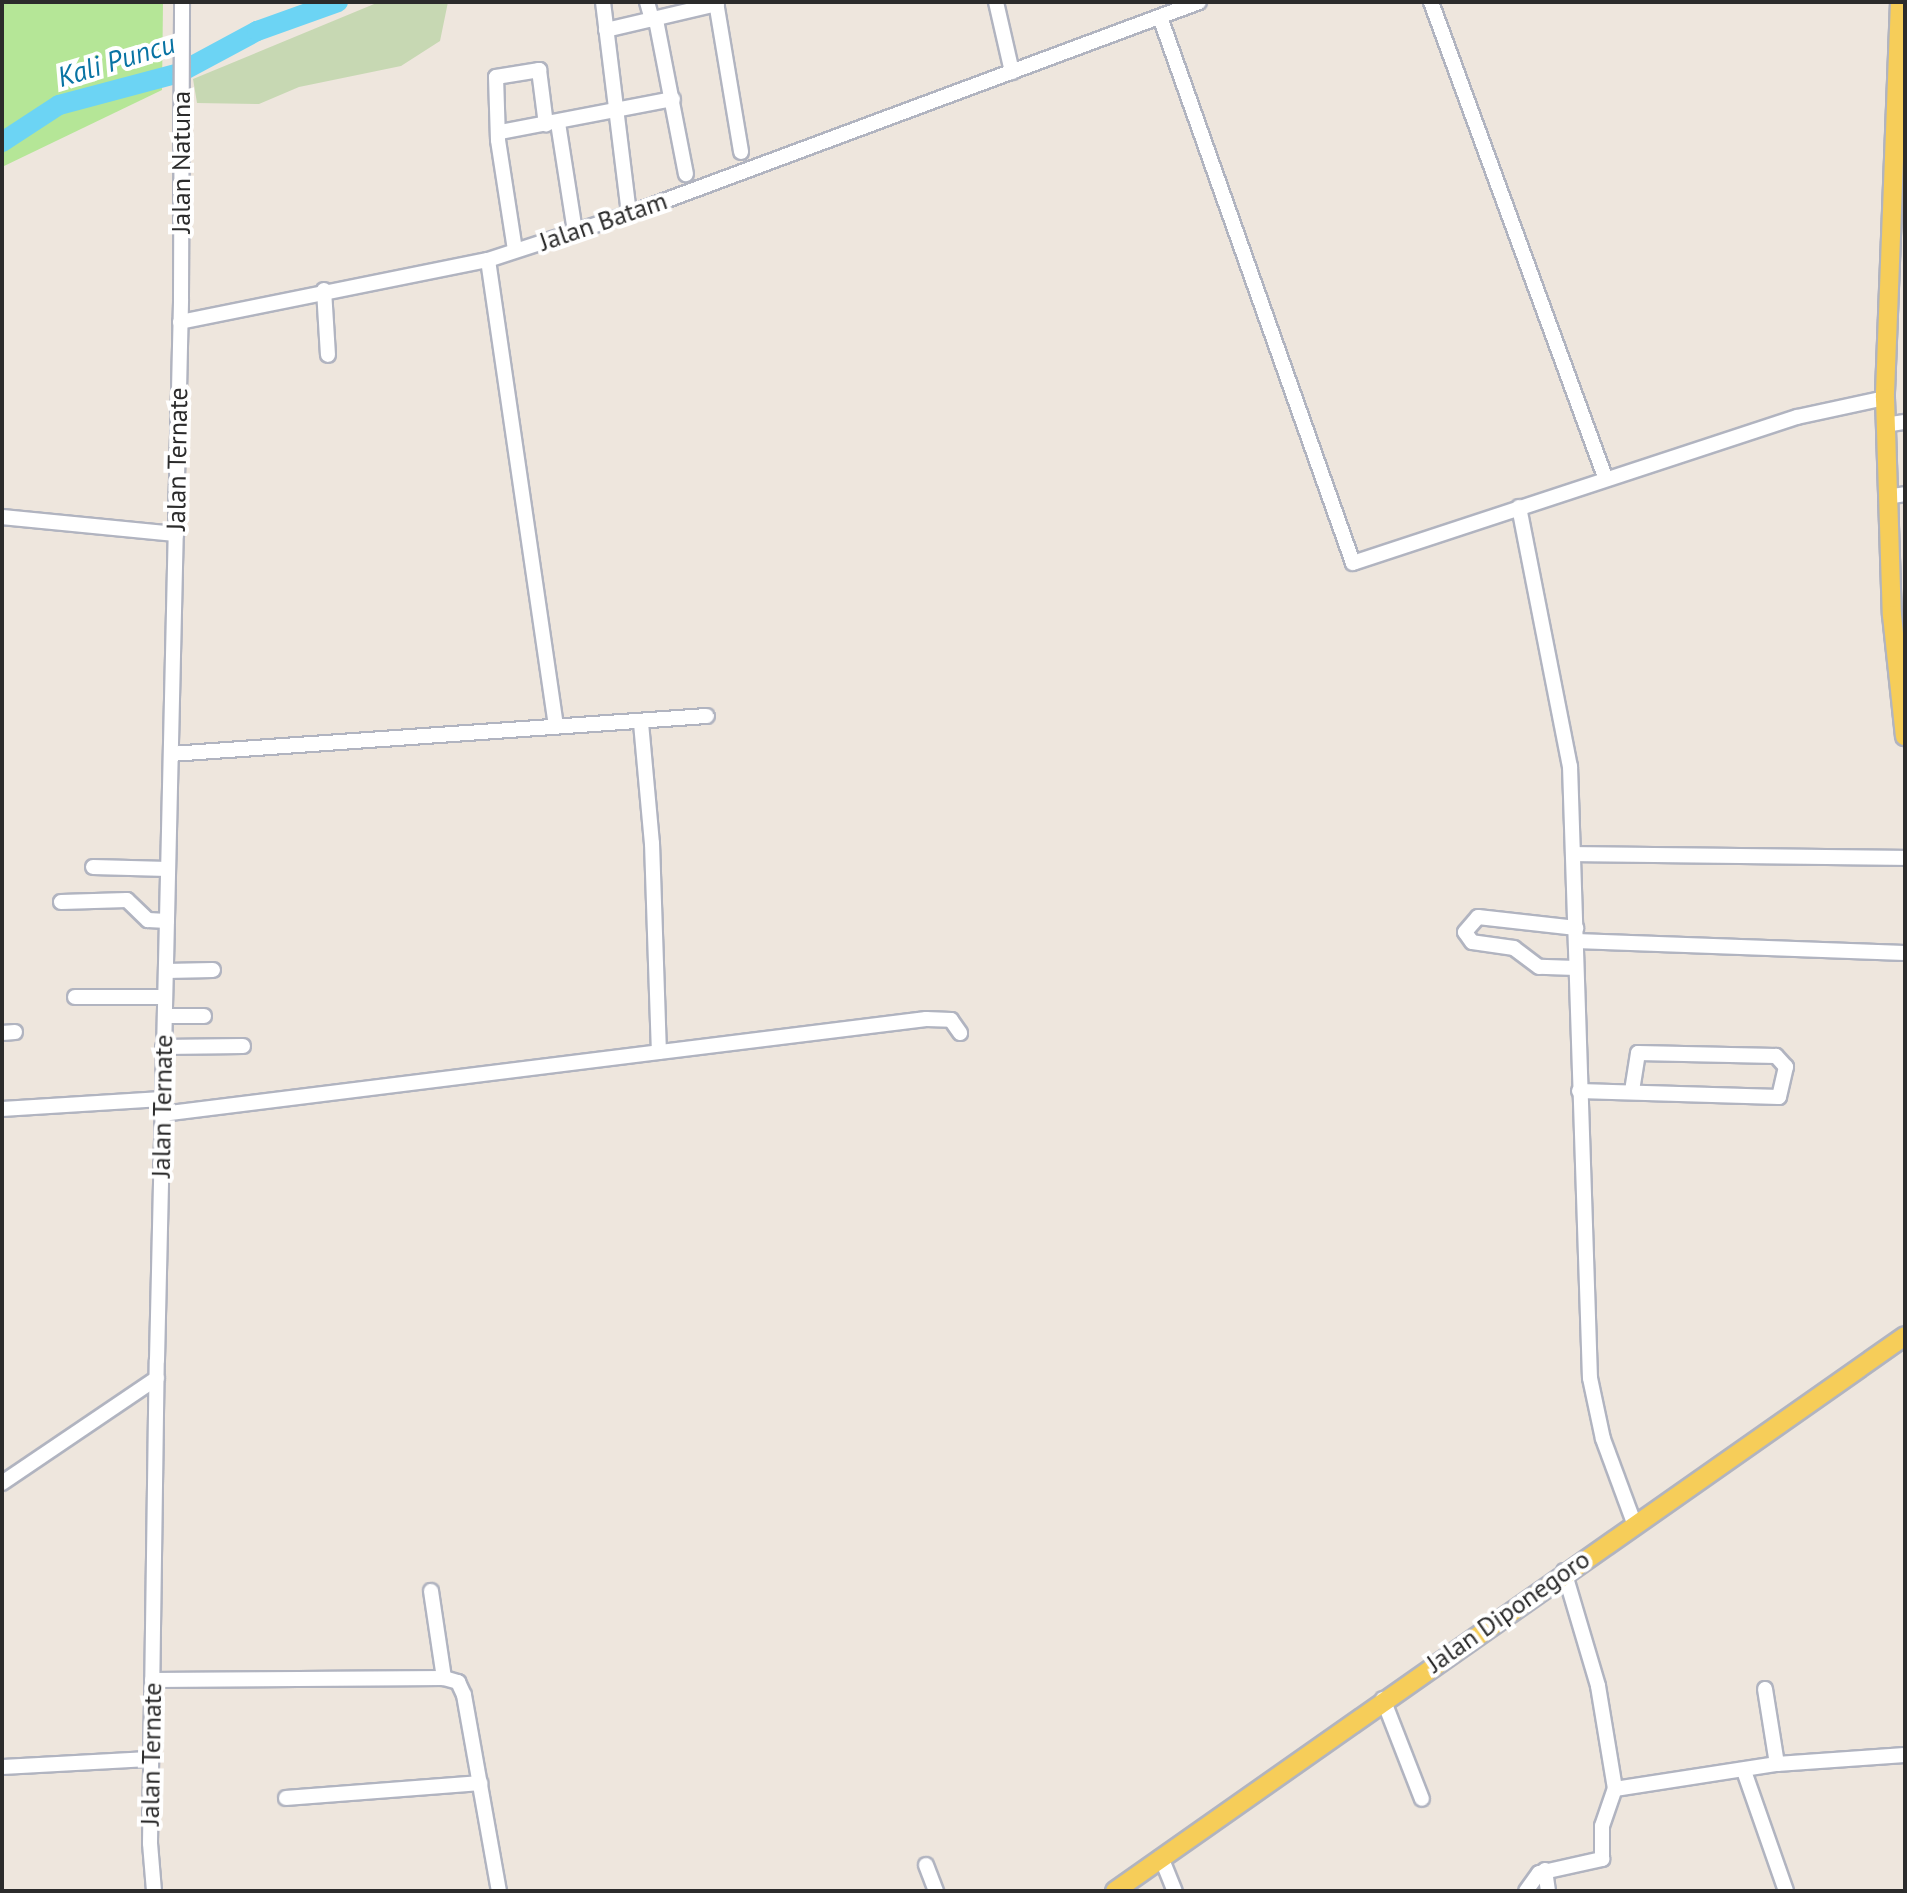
<!DOCTYPE html>
<html>
<head>
<meta charset="utf-8">
<style>
  body { margin:0 }
  #map { position:relative; width:1907px; height:1893px; overflow:hidden; background:#eee6dd; font-family:"PT Sans",sans-serif }
  div>[style] { position:absolute }
  [style*='--x'] { left:calc(var(--x)*1px); top:calc(var(--y)*1px); width:calc(var(--w)*1px); rotate:calc(var(--a)*1deg) }
  .green>* { inset:0; background:#b5e697 }
  .cemetery>* { inset:0; background:#c7d8b3 }
  .river>* { height:20px; margin:-10px; padding:0 10px; transform-origin:10px; border-radius:10px; background:#6cd4f4 }
  .roads { filter:drop-shadow(2px 0 #b1b4c0) drop-shadow(-2px 0 #b1b4c0) drop-shadow(0 2px #b1b4c0) drop-shadow(0 -2px #b1b4c0) }
  .minor>* { height:14px; margin:-7px; padding:0 7px; transform-origin:7px; border-radius:7px; background:#fff }
  .major>* { height:18px; margin:-9px; padding:0 9px; transform-origin:9px; border-radius:9px; background:#f6cd59 }
  span { translate:-50% -50%; white-space:nowrap; text-align:center; line-height:1.15; -webkit-text-stroke:8px #fff; paint-order:stroke }
  .street-label { font-size:26px; color:#2b2b2b }
  .water-label { font-size:28px; color:#0873a3; font-style:italic }
  .frame { position:absolute; inset:0; border:4px solid #2b2b2b; pointer-events:none }
</style>
</head>
<body>
<div id="map">
  <div class="green">
    <i style="clip-path:polygon(2px 2px,163px 2px,162px 90px,2px 167px)"></i>
  </div>
  <div class="cemetery">
    <i style="clip-path:polygon(379px 2px,448px 2px,440px 41px,401px 66px,299px 87px,259px 104px,197px 103px,193px 79px)"></i>
  </div>
  <div class="river">
    <i style="--x:2;--y:142;--w:68;--a:-33"></i>
    <i style="--x:59;--y:105;--w:124;--a:-14.9"></i>
    <i style="--x:179;--y:73;--w:89;--a:-28.3"></i>
    <i style="--x:257;--y:31;--w:86;--a:-19.7"></i>
  </div>
  <div class="roads">
    <div class="minor">
      <i style="--x:603;--y:2;--w:214;--a:83"></i>
      <i style="--x:647;--y:2;--w:19;--a:74"></i>
      <i style="--x:716;--y:2;--w:152;--a:80.5"></i>
      <i style="--x:996;--y:2;--w:72;--a:77.1"></i>
      <i style="--x:1431;--y:2;--w:506;--a:69.88"></i>
      <i style="--x:1160;--y:17;--w:579;--a:70.53"></i>
      <i style="--x:1353;--y:563;--w:467;--a:-18.2"></i>
      <i style="--x:1797;--y:417;--w:90;--a:-12.2"></i>
      <i style="--x:656;--y:20;--w:157;--a:79"></i>
      <i style="--x:606;--y:30;--w:114;--a:-13.2"></i>
      <i style="--x:558;--y:123;--w:109;--a:81.1"></i>
      <i style="--x:500;--y:132;--w:176;--a:-10.8"></i>
      <i style="--x:515;--y:250;--w:111;--a:-98.8"></i>
      <i style="--x:498;--y:140;--w:63;--a:-91.8"></i>
      <i style="--x:496;--y:77;--w:44;--a:-9.2"></i>
      <i style="--x:539;--y:70;--w:55;--a:82.7"></i>
      <i style="--x:488;--y:260;--w:470;--a:81.7"></i>
      <i style="--x:324;--y:290;--w:65;--a:86.5"></i>
      <i style="--x:180;--y:322;--w:314;--a:-11.4"></i>
      <i style="--x:488;--y:260;--w:148;--a:-18.1"></i>
      <i style="--x:629;--y:214;--w:608;--a:-20.4"></i>
      <i style="--x:1885;--y:425;--w:20;--a:-9"></i>
      <i style="--x:1887;--y:497;--w:18;--a:-9"></i>
      <i style="--x:1519;--y:507;--w:264;--a:78.9"></i>
      <i style="--x:1570;--y:766;--w:612;--a:88.13"></i>
      <i style="--x:1590;--y:1378;--w:62;--a:78"></i>
      <i style="--x:1603;--y:1439;--w:90;--a:69.7"></i>
      <i style="--x:2;--y:517;--w:175;--a:5.6"></i>
      <i style="--x:641;--y:723;--w:121;--a:84.8"></i>
      <i style="--x:652;--y:843;--w:209;--a:88.1"></i>
      <i style="--x:171;--y:754;--w:537;--a:-4.06"></i>
      <i style="--x:1575;--y:854;--w:330;--a:0.7"></i>
      <i style="--x:93;--y:867;--w:75;--a:1.5"></i>
      <i style="--x:61;--y:902;--w:66;--a:-1.7"></i>
      <i style="--x:127;--y:900;--w:29;--a:44"></i>
      <i style="--x:148;--y:920;--w:19;--a:3"></i>
      <i style="--x:1576;--y:941;--w:329;--a:2.1"></i>
      <i style="--x:1576;--y:968;--w:37;--a:-178"></i>
      <i style="--x:1539;--y:967;--w:31;--a:-143"></i>
      <i style="--x:1514;--y:948;--w:42;--a:-171.9"></i>
      <i style="--x:1472;--y:942;--w:12;--a:-125"></i>
      <i style="--x:1465;--y:932;--w:20;--a:-49"></i>
      <i style="--x:1478;--y:917;--w:99;--a:6.4"></i>
      <i style="--x:166;--y:971;--w:47;--a:-1.2"></i>
      <i style="--x:75;--y:997;--w:90;--a:0"></i>
      <i style="--x:165;--y:1016;--w:39;--a:0"></i>
      <i style="--x:2;--y:1033;--w:13;--a:-4"></i>
      <i style="--x:163;--y:1047;--w:80;--a:-0.7"></i>
      <i style="--x:1579;--y:1091;--w:200;--a:1.7"></i>
      <i style="--x:1779;--y:1097;--w:31;--a:-77"></i>
      <i style="--x:1786;--y:1067;--w:15;--a:-132"></i>
      <i style="--x:1776;--y:1056;--w:138;--a:-178.8"></i>
      <i style="--x:1638;--y:1053;--w:39;--a:99"></i>
      <i style="--x:2;--y:1109;--w:161;--a:-3.6"></i>
      <i style="--x:162;--y:1114;--w:770;--a:-7.09"></i>
      <i style="--x:926;--y:1019;--w:25;--a:2"></i>
      <i style="--x:951;--y:1020;--w:16;--a:55"></i>
      <i style="--x:2;--y:1483;--w:187;--a:-34.1"></i>
      <i style="--x:1564;--y:1571;--w:120;--a:73.5"></i>
      <i style="--x:1598;--y:1686;--w:104;--a:80.6"></i>
      <i style="--x:1615;--y:1789;--w:164;--a:-8.8"></i>
      <i style="--x:1777;--y:1764;--w:128;--a:-4"></i>
      <i style="--x:431;--y:1591;--w:88;--a:81.5"></i>
      <i style="--x:152;--y:1680;--w:292;--a:-0.4"></i>
      <i style="--x:444;--y:1678;--w:15;--a:16"></i>
      <i style="--x:458;--y:1682;--w:14;--a:65"></i>
      <i style="--x:464;--y:1695;--w:199;--a:79.9"></i>
      <i style="--x:1765;--y:1689;--w:76;--a:80.9"></i>
      <i style="--x:1383;--y:1699;--w:107;--a:68.7"></i>
      <i style="--x:2;--y:1767;--w:149;--a:-3.1"></i>
      <i style="--x:1744;--y:1771;--w:127;--a:70.7"></i>
      <i style="--x:286;--y:1798;--w:195;--a:-4.4"></i>
      <i style="--x:1161;--y:1857;--w:37;--a:68"></i>
      <i style="--x:926;--y:1865;--w:28;--a:69"></i>
      <i style="--x:1545;--y:1870;--w:21;--a:82"></i>
      <i style="--x:154;--y:1891;--w:48;--a:-94.8"></i>
      <i style="--x:150;--y:1843;--w:483;--a:-89.2"></i>
      <i style="--x:157;--y:1360;--w:1061;--a:-88.7"></i>
      <i style="--x:181;--y:299;--w:297;--a:-89.8"></i>
      <i style="--x:1526;--y:1891;--w:22;--a:-54"></i>
      <i style="--x:1539;--y:1873;--w:65;--a:-12.5"></i>
      <i style="--x:1602;--y:1859;--w:33;--a:-90"></i>
      <i style="--x:1602;--y:1826;--w:39;--a:-71"></i>
    </div>
    <div class="major">
      <i style="--x:1900;--y:2;--w:396;--a:92.2"></i>
      <i style="--x:1885;--y:398;--w:217;--a:88.2"></i>
      <i style="--x:1892;--y:615;--w:122;--a:83.9"></i>
      <i style="--x:1115;--y:1891;--w:965;--a:-35.09"></i>
    </div>
  </div>
  <div class="street-label">
    <span style="left:181px;top:162px;rotate:-90deg">Jalan Natuna</span>
    <span style="left:603px;top:221px;rotate:-19deg">Jalan Batam</span>
    <span style="left:177px;top:459px;rotate:-89deg">Jalan Ternate</span>
    <span style="left:162px;top:1106px;rotate:-89deg">Jalan Ternate</span>
    <span style="left:1508px;top:1611px;rotate:-35deg">Jalan Diponegoro</span>
    <span style="left:151px;top:1754px;rotate:-89deg">Jalan Ternate</span>
  </div>
  <div class="water-label">
    <span style="left:116px;top:60px;rotate:-17deg">Kali Puncu</span>
  </div>
  <div class="frame"></div>
</div>
</body>
</html>
